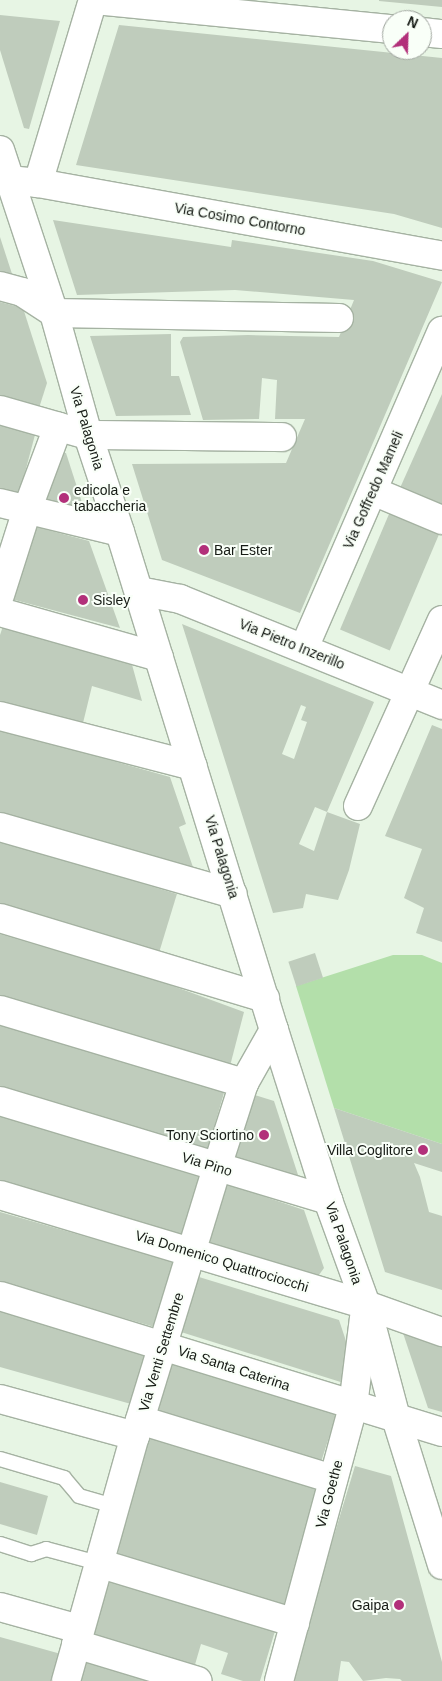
<!DOCTYPE html>
<html>
<head>
<meta charset="utf-8">
<style>
  body { margin:0 }
  #map { position:relative; width:442px; height:1681px; overflow:hidden; background:#e7f5e4; font-family:Helvetica,sans-serif }
  div>[style] { position:absolute }
  [style*='--x'] { left:calc(var(--x)*1px); top:calc(var(--y)*1px); width:calc(var(--w)*1px); rotate:calc(var(--a)*1deg) }
  .green>* { inset:0; background:#b3dfaa }
  .building>* { inset:0; background:#bfccbc; transform-origin:0 0 }
  .roads { filter:drop-shadow(1px 0 #a5b2a2) drop-shadow(-1px 0 #a5b2a2) drop-shadow(0 1px #a5b2a2) drop-shadow(0 -1px #a5b2a2) }
  .service>* { height:14px; margin:-7px; padding:0 7px; transform-origin:7px; border-radius:7px; background:#fff }
  .minor>* { height:28px; margin:-14px; padding:0 14px; transform-origin:14px; border-radius:14px; background:#fff }
  .dots>* { width:14px; height:14px; translate:-50% -50%; box-sizing:border-box; border:2px solid #f9fff8; border-radius:50% }
  span { translate:-50% -50%; white-space:nowrap; text-align:center; line-height:1.15; -webkit-text-stroke:4px #f9fff8; paint-order:stroke }
  .street-label { font-size:14px; color:#161b15 }
  .poi-label { font-size:14px; color:#161b15 }
  .left { translate:0 -50%; text-align:left }
  .right { translate:-100% -50%; text-align:right }
  .north { position:absolute; left:382px; top:10px; width:50px; height:50px; box-sizing:border-box; background:#f9fff8; border:1px solid #9ea49d; border-radius:50%; rotate:24deg; font-size:14px; font-weight:700; line-height:20px; text-align:center; color:#161b15 }
  .north::after { content:''; display:block; margin:auto; width:18px; height:22px; background:#b2307a; clip-path:polygon(50% 0,100% 100%,50% 72%,0 100%) }
</style>
</head>
<body>
<div id="map">
  <div class="green">
    <i style="clip-path:polygon(393px 955px,422px 955px,442px 963px,442px 1144px,334px 1108px,296px 986px)"></i>
  </div>
  <div class="building">
    <i style="clip-path:polygon(379px 0,442px 0,442px 7px,379px 1px)"></i>
    <i style="clip-path:polygon(0 15px,60px 21px,29px 129px,24px 128px,0 50px)"></i>
    <i style="clip-path:polygon(119px 25px,442px 58px,442px 228px,394px 214px,76px 165px)"></i>
    <i style="clip-path:polygon(53px 220px,231px 247px,232px 240px,373px 261px,442px 282px,300px 613px,162px 560px,132px 464px,286px 463px,305px 419px,275px 419px,277px 380px,262px 378px,259px 419px,203px 420px,180px 342px,183px 337px,248px 335px,339px 337px,354px 300px,235px 290px,77px 295px)"></i>
    <i style="clip-path:polygon(0 237px,14px 280px,0 276px)"></i>
    <i style="clip-path:polygon(0 302px,23px 308px,47px 383px,39px 408px,0 396px)"></i>
    <i style="clip-path:polygon(171px 334px,171px 376px,179px 376px,191px 415px,116px 416px,90px 336px)"></i>
    <i style="clip-path:polygon(442px 394px,442px 506px,400px 488px)"></i>
    <i style="clip-path:polygon(0 421px,36px 431px,19px 495px,0 491px)"></i>
    <i style="clip-path:polygon(59px 453px,66px 453px,86px 515px,42px 502px)"></i>
    <i style="left:392px;top:507px;width:54px;height:133px;rotate:23deg"></i>
    <i style="clip-path:polygon(33px 526px,89px 541px,120px 628px,11px 599px)"></i>
    <i style="clip-path:polygon(evenodd,182px 624px,374px 702px,327px 812px,315px 807px,299px 844px,314px 851px,327px 812px,360px 824px,349px 870px,338px 900px,306px 894px,303px 908px,273px 913px,182px 624px,301px 705px,306px 707px,301px 720px,307px 722px,294px 759px,282px 754px,301px 705px)"></i>
    <i style="clip-path:polygon(3px 626px,131px 661px,142px 701px,92px 686px,83px 723px,0 703px,0 635px)"></i>
    <i style="clip-path:polygon(432px 725px,442px 729px,442px 942px,416px 933px,424px 908px,404px 898px,422px 849px,385px 836px)"></i>
    <i style="clip-path:polygon(0 729px,170px 777px,186px 824px,179px 827px,194px 870px,0 815px)"></i>
    <i style="left:0;top:840px;width:185px;height:67px;rotate:17deg"></i>
    <i style="clip-path:polygon(0 934px,165px 983px,244px 1012px,230px 1066px,0 999px)"></i>
    <i style="left:315px;top:953px;width:26px;height:28px;rotate:72deg"></i>
    <i style="left:0;top:1025px;width:234px;height:65px;rotate:16deg"></i>
    <i style="clip-path:polygon(248px 1093px,274px 1101px,300px 1181px,227px 1162px)"></i>
    <i style="clip-path:polygon(334px 1108px,442px 1144px,442px 1172px,414px 1163px,420px 1177px,429px 1212px,442px 1216px,442px 1290px,385px 1272px)"></i>
    <i style="left:0;top:1116px;width:208px;height:66px;rotate:17deg"></i>
    <i style="clip-path:polygon(227px 1184px,304px 1210px,324px 1268px,316px 1279px,207px 1244px)"></i>
    <i style="left:0;top:1212px;width:184px;height:68px;rotate:16deg"></i>
    <i style="clip-path:polygon(199px 1277px,339px 1320px,353px 1362px,347px 1384px,181px 1332px)"></i>
    <i style="clip-path:polygon(0 1308px,146px 1352px,131px 1404px,0 1367px)"></i>
    <i style="clip-path:polygon(403px 1333px,442px 1345px,442px 1412px,428px 1408px)"></i>
    <i style="left:171px;top:1354px;width:176px;height:60px;rotate:18deg"></i>
    <i style="left:151px;top:1434px;width:177px;height:125px;rotate:17deg"></i>
    <i style="clip-path:polygon(355px 1466px,391px 1476px,442px 1662px,442px 1681px,402px 1681px,400px 1679px,386px 1678px,363px 1681px,349px 1662px,341px 1661px,338px 1681px,290px 1681px)"></i>
    <i style="clip-path:polygon(0 1482px,48px 1496px,37px 1535px,0 1524px)"></i>
    <i style="clip-path:polygon(105px 1579px,275px 1631px,260px 1681px,243px 1681px,221px 1674px,228px 1653px,201px 1644px,194px 1668px,88px 1635px)"></i>
    <i style="clip-path:polygon(0 1637px,61px 1654px,53px 1681px,0 1681px)"></i>
    <i style="clip-path:polygon(80px 1661px,149px 1680px,149px 1681px,74px 1681px)"></i>
  </div>
  <div class="roads">
    <div class="service">
      <i style="--x:0;--y:1459;--w:67;--a:16.5"></i>
      <i style="--x:64;--y:1478;--w:23;--a:50"></i>
      <i style="--x:79;--y:1496;--w:37;--a:16"></i>
      <i style="--x:0;--y:1544;--w:33;--a:18"></i>
      <i style="--x:31;--y:1554;--w:16;--a:-18"></i>
      <i style="--x:46;--y:1549;--w:54;--a:15.1"></i>
    </div>
    <div class="minor">
      <i style="--x:95;--y:0;--w:298;--a:5.6"></i>
      <i style="--x:422;--y:32;--w:20;--a:6"></i>
      <i style="--x:0;--y:150;--w:172;--a:71.7"></i>
      <i style="--x:54;--y:313;--w:127;--a:74.4"></i>
      <i style="--x:88;--y:435;--w:102;--a:71.7"></i>
      <i style="--x:120;--y:532;--w:521;--a:72.82"></i>
      <i style="--x:274;--y:1030;--w:178;--a:72.4"></i>
      <i style="--x:328;--y:1200;--w:112;--a:70.1"></i>
      <i style="--x:366;--y:1305;--w:117;--a:75.1"></i>
      <i style="--x:396;--y:1418;--w:154;--a:72.6"></i>
      <i style="--x:0;--y:179;--w:38;--a:6"></i>
      <i style="--x:38;--y:183;--w:411;--a:10.2"></i>
      <i style="--x:38;--y:183;--w:191;--a:-73.3"></i>
      <i style="--x:0;--y:286;--w:23;--a:15"></i>
      <i style="--x:22;--y:292;--w:38;--a:33"></i>
      <i style="--x:54;--y:313;--w:285;--a:1"></i>
      <i style="--x:0;--y:410;--w:91;--a:15.9"></i>
      <i style="--x:88;--y:435;--w:194;--a:0.6"></i>
      <i style="--x:373;--y:491;--w:75;--a:22.8"></i>
      <i style="--x:0;--y:503;--w:123;--a:13.6"></i>
      <i style="--x:139;--y:591;--w:42;--a:11"></i>
      <i style="--x:180;--y:599;--w:283;--a:22"></i>
      <i style="--x:0;--y:595;--w:89;--a:-72.4"></i>
      <i style="--x:27;--y:510;--w:89;--a:-69.5"></i>
      <i style="--x:0;--y:612;--w:165;--a:15.8"></i>
      <i style="--x:304;--y:648;--w:346;--a:-66.5"></i>
      <i style="--x:0;--y:716;--w:199;--a:14.5"></i>
      <i style="--x:358;--y:806;--w:204;--a:-65.7"></i>
      <i style="--x:0;--y:827;--w:242;--a:16"></i>
      <i style="--x:0;--y:918;--w:277;--a:16.8"></i>
      <i style="--x:0;--y:1010;--w:255;--a:16.7"></i>
      <i style="--x:0;--y:1101;--w:343;--a:16.8"></i>
      <i style="--x:0;--y:1195;--w:382;--a:16.7"></i>
      <i style="--x:366;--y:1305;--w:81;--a:19.6"></i>
      <i style="--x:0;--y:1296;--w:462;--a:17.1"></i>
      <i style="--x:0;--y:1399;--w:140;--a:15.3"></i>
      <i style="--x:140;--y:1420;--w:202;--a:17"></i>
      <i style="--x:98;--y:1563;--w:206;--a:16.9"></i>
      <i style="--x:0;--y:1607;--w:82;--a:15.6"></i>
      <i style="--x:76;--y:1644;--w:127;--a:16.9"></i>
      <i style="--x:66;--y:1681;--w:255;--a:-74.3"></i>
      <i style="--x:135;--y:1436;--w:281;--a:-73"></i>
      <i style="--x:217;--y:1167;--w:88;--a:-72.2"></i>
      <i style="--x:244;--y:1083;--w:61;--a:-60.5"></i>
      <i style="--x:279;--y:1681;--w:285;--a:-74.9"></i>
      <i style="--x:353;--y:1406;--w:89;--a:-82.9"></i>
    </div>
  </div>
  <div class="dots">
    <i style="left:64px;top:498px;background:#b2307a"></i>
    <i style="left:204px;top:550px;background:#b2307a"></i>
    <i style="left:83px;top:600px;background:#b2307a"></i>
    <i style="left:264px;top:1135px;background:#b2307a"></i>
    <i style="left:423px;top:1150px;background:#b2307a"></i>
    <i style="left:399px;top:1605px;background:#b2307a"></i>
  </div>
  <div class="street-label">
    <span style="left:240px;top:219px;rotate:10deg">Via Cosimo Contorno</span>
    <span style="left:87px;top:428px;rotate:73deg">Via Palagonia</span>
    <span style="left:373px;top:490px;rotate:-66deg">Via Goffredo Mameli</span>
    <span style="left:292px;top:644px;rotate:22deg">Via Pietro Inzerillo</span>
    <span style="left:222px;top:857px;rotate:73deg">Via Palagonia</span>
    <span style="left:207px;top:1164px;rotate:17deg">Via Pino</span>
    <span style="left:344px;top:1243px;rotate:71deg">Via Palagonia</span>
    <span style="left:222px;top:1261px;rotate:17deg">Via Domenico Quattrociocchi</span>
    <span style="left:161px;top:1352px;rotate:-73deg">Via Venti Settembre</span>
    <span style="left:234px;top:1368px;rotate:18deg">Via Santa Caterina</span>
    <span style="left:329px;top:1494px;rotate:-75deg">Via Goethe</span>
  </div>
  <div class="poi-label">
    <span class="left" style="left:74px;top:498px">edicola e<br>tabaccheria</span>
    <span class="left" style="left:214px;top:550px">Bar Ester</span>
    <span class="left" style="left:93px;top:600px">Sisley</span>
    <span class="right" style="left:254px;top:1135px">Tony Sciortino</span>
    <span class="right" style="left:413px;top:1150px">Villa Coglitore</span>
    <span class="right" style="left:389px;top:1605px">Gaipa</span>
  </div>
  <div class="north">N</div>
</div>
</body>
</html>
